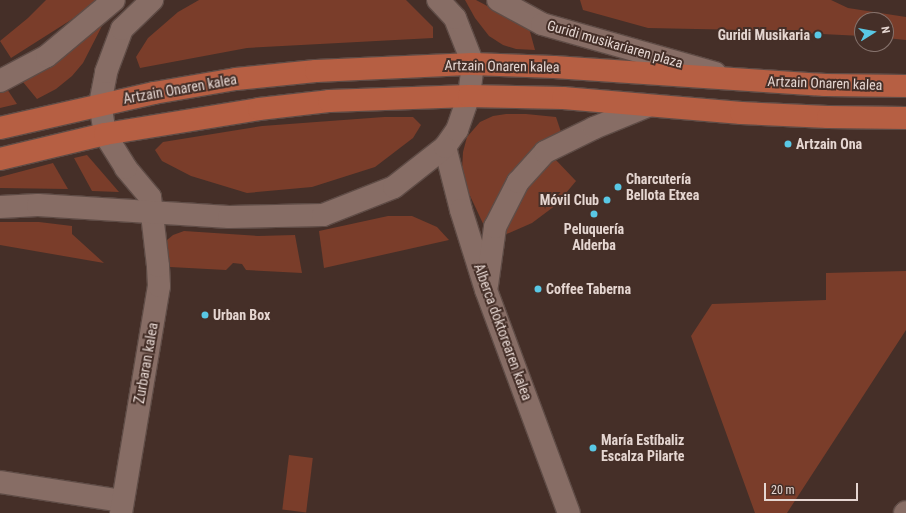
<!DOCTYPE html>
<html>
<head>
<meta charset="utf-8">
<style>
  body { margin:0 }
  #map { position:relative; width:906px; height:513px; overflow:hidden; background:#452f28; font-family:"Roboto Condensed",sans-serif }
  div>[style] { position:absolute }
  [style*='--x'] { left:calc(var(--x)*1px); top:calc(var(--y)*1px); width:calc(var(--w)*1px); rotate:calc(var(--a)*1deg) }
  .green>* { inset:0; background:#7a3d2a; transform-origin:0 0 }
  .roads { filter:drop-shadow(1px 0 #5f4c46) drop-shadow(-1px 0 #5f4c46) drop-shadow(0 1px #5f4c46) drop-shadow(0 -1px #5f4c46) }
  .minor>* { height:22px; margin:-11px; padding:0 11px; transform-origin:11px; border-radius:11px; background:#876d65 }
  .tertiary>* { height:22px; margin:-11px; padding:0 11px; transform-origin:11px; border-radius:11px; background:#876d65 }
  .primary>* { height:22px; margin:-11px; padding:0 11px; transform-origin:11px; border-radius:11px; background:#b65f43 }
  .dots>* { width:11px; height:11px; translate:-50% -50%; box-sizing:border-box; border:2px solid #452f28; border-radius:50% }
  span { translate:-50% -50%; white-space:nowrap; text-align:center; line-height:1.15; -webkit-text-stroke:4px #452f28; paint-order:stroke }
  .poi-label { font-size:14px; color:#e5d6d1; font-weight:700 }
  .right { translate:-100% -50%; text-align:right }
  .left { translate:0 -50%; text-align:left }
  .street-label { font-size:14px; color:#e5d6d1 }
  .north { position:absolute; left:854px; top:12px; width:40px; height:40px; box-sizing:border-box; background:#452f28; border:1px solid #85726c; border-radius:50%; rotate:79deg; font-size:11px; font-weight:700; line-height:16px; text-align:center; color:#e5d6d1 }
  .north::after { content:''; display:block; margin:auto; width:14px; height:18px; background:#59c8e5; clip-path:polygon(50% 0,100% 100%,50% 72%,0 100%) }
  .scale { position:absolute; left:764px; top:483px; width:94px; height:18px; box-sizing:border-box; border:2px solid #e5d6d1; border-top:0; padding-left:5px; font-size:12px; line-height:14px; white-space:nowrap; color:#e5d6d1; -webkit-text-stroke:3px #452f28; paint-order:stroke }
</style>
</head>
<body>
<div id="map">
  <div class="green">
    <i style="clip-path:polygon(46px 0,97px 0,74px 18px,11px 58px,0 41px,28px 18px)"></i>
    <i style="clip-path:polygon(199px 0,406px 0,433px 27px,433px 38px,247px 48px,140px 68px,136px 57px,148px 38px,178px 12px)"></i>
    <i style="clip-path:polygon(465px 0,476px 0,529px 28px,535px 50px,516px 49px,503px 45px,489px 36px,475px 18px)"></i>
    <i style="clip-path:polygon(580px 0,831px 0,848px 8px,906px 17px,906px 40px,886px 38px,886px 20px,862px 20px,862px 36px,744px 30px,648px 28px,583px 10px)"></i>
    <i style="clip-path:polygon(103px 24px,83px 63px,72px 76px,56px 89px,37px 99px,23px 82px,47px 66px)"></i>
    <i style="clip-path:polygon(7px 89px,17px 104px,0 108px,0 93px)"></i>
    <i style="clip-path:polygon(506px 114px,526px 114px,556px 117px,561px 132px,538px 144px,523px 160px,504px 188px,486px 230px,465px 185px,462px 170px,463px 152px,467px 137px,480px 122px,493px 116px)"></i>
    <i style="clip-path:polygon(384px 117px,413px 117px,421px 125px,413px 138px,375px 167px,312px 187px,247px 193px,191px 176px,162px 161px,155px 150px,163px 142px,262px 126px)"></i>
    <i style="clip-path:polygon(87px 155px,119px 192px,92px 191px,74px 158px)"></i>
    <i style="clip-path:polygon(554px 158px,576px 181px,556px 205px,532px 223px,502px 236px,518px 201px,535px 178px)"></i>
    <i style="clip-path:polygon(53px 163px,68px 189px,0 188px,0 177px)"></i>
    <i style="clip-path:polygon(388px 216px,412px 216px,437px 227px,449px 240px,324px 268px,319px 231px)"></i>
    <i style="clip-path:polygon(0 222px,39px 222px,72px 226px,72px 234px,104px 263px,0 245px)"></i>
    <i style="clip-path:polygon(184px 231px,258px 236px,295px 235px,302px 273px,246px 270px,242px 264px,233px 263px,226px 270px,170px 267px,165px 246px,167px 240px,173px 235px)"></i>
    <i style="clip-path:polygon(906px 271px,906px 330px,787px 513px,755px 513px,691px 336px,712px 304px,826px 300px,826px 273px)"></i>
    <i style="left:289px;top:455px;width:24px;height:55px;rotate:7deg"></i>
  </div>
  <div class="roads">
    <div class="minor">
      <i style="--x:498;--y:0;--w:50;--a:28.6"></i>
      <i style="--x:542;--y:24;--w:180;--a:15.8"></i>
      <i style="--x:445;--y:147;--w:65;--a:75.7"></i>
      <i style="--x:461;--y:210;--w:84;--a:72.6"></i>
      <i style="--x:486;--y:290;--w:238;--a:69.6"></i>
      <i style="--x:487;--y:285;--w:59;--a:-82.1"></i>
      <i style="--x:495;--y:227;--w:51;--a:-62.9"></i>
      <i style="--x:518;--y:182;--w:40;--a:-48"></i>
      <i style="--x:545;--y:152;--w:55;--a:-26.1"></i>
      <i style="--x:594;--y:128;--w:58;--a:-22.2"></i>
      <i style="--x:0;--y:482;--w:123;--a:8.9"></i>
      <i style="--x:121;--y:513;--w:230;--a:-80.5"></i>
      <i style="--x:159;--y:286;--w:20;--a:-93"></i>
      <i style="--x:158;--y:266;--w:69;--a:-96.6"></i>
      <i style="--x:150;--y:197;--w:38;--a:-130"></i>
      <i style="--x:126;--y:168;--w:40;--a:-122"></i>
      <i style="--x:105;--y:134;--w:30;--a:-99"></i>
      <i style="--x:100;--y:104;--w:33;--a:-79"></i>
      <i style="--x:106;--y:72;--w:46;--a:-69.6"></i>
      <i style="--x:122;--y:29;--w:42;--a:-44"></i>
      <i style="--x:905;--y:513;--w:1;--a:-45"></i>
    </div>
    <div class="tertiary">
      <i style="--x:0;--y:81;--w:53;--a:-28"></i>
      <i style="--x:47;--y:56;--w:87;--a:-39.9"></i>
      <i style="--x:0;--y:207;--w:38;--a:-3"></i>
      <i style="--x:38;--y:205;--w:191;--a:3.6"></i>
      <i style="--x:229;--y:217;--w:94;--a:-1.2"></i>
      <i style="--x:323;--y:215;--w:76;--a:-21.5"></i>
      <i style="--x:394;--y:187;--w:65;--a:-38.1"></i>
      <i style="--x:445;--y:147;--w:21;--a:-55"></i>
      <i style="--x:457;--y:130;--w:36;--a:-71"></i>
      <i style="--x:469;--y:96;--w:32;--a:-83"></i>
      <i style="--x:473;--y:64;--w:49;--a:-111.4"></i>
      <i style="--x:455;--y:18;--w:25;--a:-133"></i>
    </div>
    <div class="primary">
      <i style="--x:0;--y:128;--w:158;--a:-12.8"></i>
      <i style="--x:154;--y:93;--w:83;--a:-9.7"></i>
      <i style="--x:236;--y:79;--w:80;--a:-5.7"></i>
      <i style="--x:316;--y:71;--w:157;--a:-2.6"></i>
      <i style="--x:473;--y:64;--w:81;--a:2.1"></i>
      <i style="--x:554;--y:67;--w:272;--a:3.8"></i>
      <i style="--x:825;--y:85;--w:81;--a:0.7"></i>
      <i style="--x:0;--y:159;--w:108;--a:-13.4"></i>
      <i style="--x:105;--y:134;--w:156;--a:-9.2"></i>
      <i style="--x:259;--y:109;--w:70;--a:-6.5"></i>
      <i style="--x:329;--y:101;--w:140;--a:-2"></i>
      <i style="--x:469;--y:96;--w:94;--a:1.2"></i>
      <i style="--x:563;--y:98;--w:179;--a:4.8"></i>
      <i style="--x:741;--y:113;--w:87;--a:2.6"></i>
      <i style="--x:828;--y:117;--w:78;--a:0.7"></i>
    </div>
  </div>
  <div class="dots">
    <i style="left:818px;top:35px;background:#59c8e5"></i>
    <i style="left:788px;top:144px;background:#59c8e5"></i>
    <i style="left:618px;top:187px;background:#59c8e5"></i>
    <i style="left:607px;top:200px;background:#59c8e5"></i>
    <i style="left:594px;top:214px;background:#59c8e5"></i>
    <i style="left:538px;top:289px;background:#59c8e5"></i>
    <i style="left:205px;top:315px;background:#59c8e5"></i>
    <i style="left:593px;top:448px;background:#59c8e5"></i>
  </div>
  <div class="poi-label">
    <span class="right" style="left:810px;top:35px">Guridi Musikaria</span>
    <span class="left" style="left:796px;top:144px">Artzain Ona</span>
    <span class="left" style="left:626px;top:187px">Charcutería<br>Bellota Etxea</span>
    <span class="right" style="left:599px;top:200px">Móvil Club</span>
    <span style="left:594px;top:237px">Peluquería<br>Alderba</span>
    <span class="left" style="left:546px;top:289px">Coffee Taberna</span>
    <span class="left" style="left:213px;top:315px">Urban Box</span>
    <span class="left" style="left:601px;top:448px">María Estíbaliz<br>Escalza Pilarte</span>
  </div>
  <div class="street-label">
    <span style="left:615px;top:44px;rotate:16deg">Guridi musikariaren plaza</span>
    <span style="left:502px;top:66px;rotate:1deg">Artzain Onaren kalea</span>
    <span style="left:825px;top:83px;rotate:2deg">Artzain Onaren kalea</span>
    <span style="left:180px;top:89px;rotate:-10deg">Artzain Onaren kalea</span>
    <span style="left:503px;top:332px;rotate:70deg">Alberca doktorearen kalea</span>
    <span style="left:146px;top:363px;rotate:-80deg">Zurbaran kalea</span>
  </div>
  <div class="north">N</div>
  <div class="scale">20 m</div>
</div>
</body>
</html>
